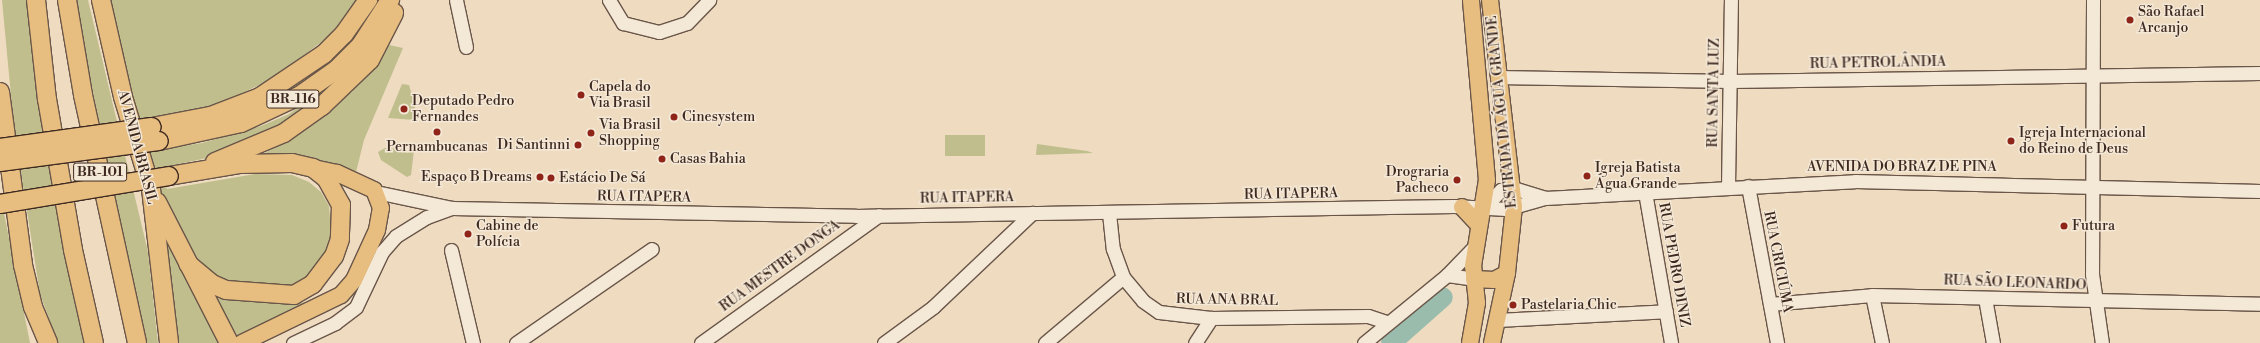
<!DOCTYPE html>
<html>
<head>
<meta charset="utf-8">
<style>
  body { margin:0 }
  #map { position:relative; width:2260px; height:343px; overflow:hidden; background:#eedbc0; font-family:"Libre Bodoni",serif }
  div>[style] { position:absolute }
  [style*='--x'] { left:calc(var(--x)*1px); top:calc(var(--y)*1px); width:calc(var(--w)*1px); rotate:calc(var(--a)*1deg) }
  .green>* { inset:0; background:#c0be8d; transform-origin:0 0 }
  .river>* { height:20px; margin:-10px; padding:0 10px; transform-origin:10px; border-radius:10px; background:#9abcad }
  .roads { filter:drop-shadow(1px 0 #6a5649) drop-shadow(-1px 0 #6a5649) drop-shadow(0 1px #6a5649) drop-shadow(0 -1px #6a5649) }
  .minor>* { height:13px; margin:-6.5px; padding:0 6.5px; transform-origin:6.5px; border-radius:6.5px; background:#f4e8d6 }
  .major>* { height:16px; margin:-8px; padding:0 8px; transform-origin:8px; border-radius:8px; background:#e7be80 }
  .highway>* { height:18px; margin:-9px; padding:0 9px; transform-origin:9px; border-radius:9px; background:#e7be80 }
  .bridges { filter:drop-shadow(1px 0 #3e2921) drop-shadow(-1px 0 #3e2921) drop-shadow(0 1px #3e2921) drop-shadow(0 -1px #3e2921) }
  .highway-bridge>* { height:18px; margin:-9px; padding:0 9px; transform-origin:9px; border-radius:9px; background:#e7be80 }
  .dots>* { width:11px; height:11px; translate:-50% -50%; box-sizing:border-box; border:2px solid #f4e8d6; border-radius:50% }
  span { translate:-50% -50%; white-space:nowrap; text-align:center; line-height:1.15; -webkit-text-stroke:3px #f4e8d6; paint-order:stroke }
  .shield-label span { padding:1px 3px; background:#f4e8d6; border:1px solid; border-radius:3px; -webkit-text-stroke-width:0 }
  .shield-label { font-size:13px; color:#3e2921; font-weight:700 }
  .poi-label { font-size:14px; color:#3e2921 }
  .left { translate:0 -50%; text-align:left }
  .right { translate:-100% -50%; text-align:right }
  .street-label { font-size:14px; color:#3e2921 }
</style>
</head>
<body>
<div id="map">
  <div class="green">
    <i style="clip-path:polygon(2px 0,27px 0,44px 130px,84px 343px,58px 343px,40px 294px,14px 128px)"></i>
    <i style="clip-path:polygon(74px 0,88px 0,148px 252px,158px 343px,145px 343px)"></i>
    <i style="clip-path:polygon(106px 0,359px 0,336px 31px,272px 79px,206px 110px,150px 117px,153px 134px,204px 124px,258px 105px,285px 90px,330px 57px,361px 21px,374px 0,381px 0,352px 42px,303px 85px,261px 110px,211px 127px,153px 137px,157px 150px,202px 143px,261px 126px,289px 114px,337px 78px,376px 38px,341px 83px,291px 122px,207px 158px,160px 168px,167px 189px,255px 174px,292px 175px,309px 182px,321px 192px,329px 206px,332px 243px,324px 262px,309px 279px,286px 293px,230px 289px,201px 275px,190px 263px,172px 232px,134px 119px)"></i>
    <i style="clip-path:polygon(389px 45px,403px 48px,364px 140px,356px 172px,261px 155px,290px 140px,352px 92px)"></i>
    <i style="clip-path:polygon(402px 84px,409px 85px,415px 105px,414px 120px,388px 118px)"></i>
    <i style="left:945px;top:135px;width:40px;height:21px"></i>
    <i style="clip-path:polygon(1037px 144px,1087px 151px,1093px 153px,1036px 155px)"></i>
    <i style="clip-path:polygon(385px 148px,414px 150px,411px 175px,407px 177px,381px 160px,378px 152px)"></i>
    <i style="clip-path:polygon(0 213px,4px 213px,30px 343px,0 343px)"></i>
    <i style="clip-path:polygon(162px 230px,220px 343px,176px 343px)"></i>
    <i style="clip-path:polygon(206px 288px,265px 301px,315px 303px,234px 338px)"></i>
  </div>
  <div class="river">
    <i style="--x:1391;--y:343;--w:69;--a:-41.5"></i>
  </div>
  <div class="roads">
    <div class="minor">
      <i style="--x:456;--y:0;--w:48;--a:78"></i>
      <i style="--x:609;--y:0;--w:27;--a:59"></i>
      <i style="--x:623;--y:23;--w:37;--a:14"></i>
      <i style="--x:659;--y:32;--w:29;--a:-18"></i>
      <i style="--x:687;--y:23;--w:32;--a:-46"></i>
      <i style="--x:2093;--y:0;--w:274;--a:90.2"></i>
      <i style="--x:2092;--y:274;--w:70;--a:81.8"></i>
      <i style="--x:1497;--y:77;--w:234;--a:1"></i>
      <i style="--x:1731;--y:81;--w:529;--a:-0.87"></i>
      <i style="--x:1748;--y:186;--w:160;--a:79.5"></i>
      <i style="--x:1728;--y:187;--w:187;--a:-89.1"></i>
      <i style="--x:376;--y:192;--w:78;--a:11.9"></i>
      <i style="--x:452;--y:208;--w:404;--a:1.1"></i>
      <i style="--x:856;--y:216;--w:598;--a:-0.96"></i>
      <i style="--x:1454;--y:206;--w:52;--a:3.3"></i>
      <i style="--x:1506;--y:209;--w:41;--a:-15.8"></i>
      <i style="--x:1545;--y:198;--w:310;--a:-3.1"></i>
      <i style="--x:1855;--y:181;--w:405;--a:1.4"></i>
      <i style="--x:1645;--y:192;--w:153;--a:80.2"></i>
      <i style="--x:1483;--y:209;--w:26;--a:-47"></i>
      <i style="--x:1501;--y:190;--w:12;--a:-9"></i>
      <i style="--x:1513;--y:188;--w:34;--a:17"></i>
      <i style="--x:1109;--y:213;--w:36;--a:84"></i>
      <i style="--x:1113;--y:249;--w:30;--a:70"></i>
      <i style="--x:1123;--y:277;--w:31;--a:50"></i>
      <i style="--x:1143;--y:301;--w:19;--a:35"></i>
      <i style="--x:1159;--y:312;--w:52;--a:6.6"></i>
      <i style="--x:1211;--y:318;--w:157;--a:-0.7"></i>
      <i style="--x:1368;--y:316;--w:19;--a:18"></i>
      <i style="--x:451;--y:250;--w:96;--a:76.7"></i>
      <i style="--x:1447;--y:275;--w:27;--a:8"></i>
      <i style="--x:1872;--y:295;--w:49;--a:78.2"></i>
      <i style="--x:1985;--y:298;--w:46;--a:79.9"></i>
      <i style="--x:1770;--y:304;--w:102;--a:-5"></i>
      <i style="--x:1872;--y:295;--w:388;--a:1.3"></i>
      <i style="--x:1497;--y:320;--w:169;--a:-3"></i>
      <i style="--x:293;--y:343;--w:47;--a:-25.5"></i>
      <i style="--x:335;--y:323;--w:26;--a:-37"></i>
      <i style="--x:356;--y:307;--w:61;--a:-64.7"></i>
      <i style="--x:382;--y:252;--w:21;--a:-49"></i>
      <i style="--x:396;--y:236;--w:36;--a:-32"></i>
      <i style="--x:427;--y:217;--w:27;--a:-20"></i>
      <i style="--x:516;--y:343;--w:165;--a:-34.7"></i>
      <i style="--x:701;--y:343;--w:219;--a:-35.7"></i>
      <i style="--x:884;--y:343;--w:61;--a:-36.3"></i>
      <i style="--x:933;--y:307;--w:137;--a:-43.5"></i>
      <i style="--x:1045;--y:343;--w:102;--a:-40.2"></i>
      <i style="--x:1195;--y:343;--w:30;--a:-57"></i>
      <i style="--x:1364;--y:343;--w:107;--a:-39.3"></i>
      <i style="--x:1447;--y:275;--w:42;--a:-46"></i>
    </div>
    <div class="major">
      <i style="--x:1490;--y:0;--w:208;--a:83.4"></i>
      <i style="--x:1514;--y:207;--w:66;--a:96.1"></i>
      <i style="--x:1507;--y:273;--w:72;--a:102.1"></i>
      <i style="--x:1462;--y:207;--w:25;--a:47"></i>
      <i style="--x:1474;--y:279;--w:20;--a:3"></i>
      <i style="--x:1494;--y:280;--w:15;--a:-28"></i>
      <i style="--x:242;--y:343;--w:110;--a:-25.9"></i>
      <i style="--x:341;--y:295;--w:20;--a:-49"></i>
      <i style="--x:354;--y:280;--w:55;--a:-65.3"></i>
      <i style="--x:377;--y:230;--w:22;--a:-80"></i>
      <i style="--x:381;--y:208;--w:19;--a:-111"></i>
      <i style="--x:374;--y:190;--w:41;--a:-155.3"></i>
      <i style="--x:337;--y:173;--w:25;--a:-168"></i>
      <i style="--x:1470;--y:343;--w:41;--a:-80.1"></i>
      <i style="--x:1477;--y:303;--w:37;--a:-96"></i>
      <i style="--x:1473;--y:266;--w:87;--a:-80.8"></i>
      <i style="--x:1487;--y:180;--w:181;--a:-95.1"></i>
    </div>
    <div class="highway">
      <i style="--x:36;--y:0;--w:100;--a:83.7"></i>
      <i style="--x:47;--y:99;--w:153;--a:80.2"></i>
      <i style="--x:73;--y:250;--w:95;--a:77.3"></i>
      <i style="--x:67;--y:0;--w:96;--a:80.4"></i>
      <i style="--x:83;--y:95;--w:254;--a:77.7"></i>
      <i style="--x:101;--y:0;--w:99;--a:77.2"></i>
      <i style="--x:123;--y:97;--w:96;--a:73.1"></i>
      <i style="--x:151;--y:189;--w:155;--a:83.3"></i>
      <i style="--x:0;--y:92;--w:175;--a:82.4"></i>
      <i style="--x:23;--y:265;--w:43;--a:76.6"></i>
      <i style="--x:33;--y:307;--w:39;--a:67"></i>
      <i style="--x:152;--y:127;--w:60;--a:-10.6"></i>
      <i style="--x:211;--y:116;--w:53;--a:-21.2"></i>
      <i style="--x:260;--y:97;--w:77;--a:-33.9"></i>
      <i style="--x:324;--y:54;--w:28;--a:-45"></i>
      <i style="--x:344;--y:34;--w:42;--a:-54.8"></i>
      <i style="--x:159;--y:141;--w:84;--a:-12.4"></i>
      <i style="--x:241;--y:123;--w:64;--a:-25"></i>
      <i style="--x:299;--y:96;--w:45;--a:-35.1"></i>
      <i style="--x:336;--y:70;--w:35;--a:-45"></i>
      <i style="--x:361;--y:45;--w:54;--a:-57.2"></i>
      <i style="--x:215;--y:162;--w:75;--a:-22.8"></i>
      <i style="--x:284;--y:133;--w:47;--a:-35.4"></i>
      <i style="--x:322;--y:106;--w:66;--a:-43.8"></i>
      <i style="--x:370;--y:60;--w:53;--a:-62.9"></i>
      <i style="--x:169;--y:176;--w:71;--a:-9.7"></i>
      <i style="--x:239;--y:164;--w:53;--a:-1.1"></i>
      <i style="--x:292;--y:163;--w:22;--a:13"></i>
      <i style="--x:313;--y:168;--w:16;--a:38"></i>
      <i style="--x:326;--y:178;--w:31;--a:61"></i>
      <i style="--x:341;--y:205;--w:34;--a:92"></i>
      <i style="--x:340;--y:239;--w:18;--a:109"></i>
      <i style="--x:334;--y:256;--w:35;--a:127"></i>
      <i style="--x:313;--y:284;--w:22;--a:150"></i>
      <i style="--x:294;--y:295;--w:68;--a:-175.8"></i>
      <i style="--x:226;--y:290;--w:15;--a:-157"></i>
      <i style="--x:212;--y:284;--w:31;--a:-140"></i>
      <i style="--x:157;--y:202;--w:158;--a:62.9"></i>
    </div>
  </div>
  <div class="bridges">
    <div class="highway-bridge">
      <i style="--x:0;--y:148;--w:153;--a:-7.9"></i>
      <i style="--x:0;--y:162;--w:160;--a:-7.5"></i>
      <i style="--x:0;--y:204;--w:171;--a:-9.4"></i>
    </div>
  </div>
  <div class="dots">
    <i style="left:2130px;top:20px;background:#8f2418"></i>
    <i style="left:581px;top:95px;background:#8f2418"></i>
    <i style="left:404px;top:109px;background:#8f2418"></i>
    <i style="left:674px;top:117px;background:#8f2418"></i>
    <i style="left:437px;top:132px;background:#8f2418"></i>
    <i style="left:591px;top:133px;background:#8f2418"></i>
    <i style="left:2011px;top:141px;background:#8f2418"></i>
    <i style="left:578px;top:145px;background:#8f2418"></i>
    <i style="left:662px;top:159px;background:#8f2418"></i>
    <i style="left:1587px;top:176px;background:#8f2418"></i>
    <i style="left:540px;top:177px;background:#8f2418"></i>
    <i style="left:551px;top:178px;background:#8f2418"></i>
    <i style="left:1457px;top:180px;background:#8f2418"></i>
    <i style="left:2064px;top:226px;background:#8f2418"></i>
    <i style="left:468px;top:234px;background:#8f2418"></i>
    <i style="left:1513px;top:305px;background:#8f2418"></i>
  </div>
  <div class="shield-label">
    <span style="left:293px;top:99px">BR-116</span>
    <span style="left:100px;top:172px">BR-101</span>
  </div>
  <div class="poi-label">
    <span class="left" style="left:2138px;top:20px">São Rafael<br>Arcanjo</span>
    <span class="left" style="left:589px;top:95px">Capela do<br>Via Brasil</span>
    <span class="left" style="left:412px;top:109px">Deputado Pedro<br>Fernandes</span>
    <span class="left" style="left:682px;top:117px">Cinesystem</span>
    <span class="left" style="left:599px;top:133px">Via Brasil<br>Shopping</span>
    <span class="left" style="left:2019px;top:141px">Igreja Internacional<br>do Reino de Deus</span>
    <span class="right" style="left:570px;top:145px">Di Santinni</span>
    <span style="left:437px;top:147px">Pernambucanas</span>
    <span class="left" style="left:670px;top:159px">Casas Bahia</span>
    <span class="left" style="left:1595px;top:176px">Igreja Batista<br>Água Grande</span>
    <span class="right" style="left:1449px;top:180px">Drograria<br>Pacheco</span>
    <span class="right" style="left:532px;top:177px">Espaço B Dreams</span>
    <span class="left" style="left:559px;top:178px">Estácio De Sá</span>
    <span class="left" style="left:476px;top:234px">Cabine de<br>Polícia</span>
    <span class="left" style="left:2072px;top:226px">Futura</span>
    <span class="left" style="left:1521px;top:305px">Pastelaria Chic</span>
  </div>
  <div class="street-label">
    <span style="left:1878px;top:63px;rotate:-1deg">RUA PETROLÂNDIA</span>
    <span style="left:1714px;top:93px;rotate:-89deg">RUA SANTA LUZ</span>
    <span style="left:1502px;top:112px;rotate:-96deg">ESTRADA DA ÁGUA GRANDE</span>
    <span style="left:137px;top:147px;rotate:75deg">AVENIDA BRASIL</span>
    <span style="left:1902px;top:167px">AVENIDA DO BRAZ DE PINA</span>
    <span style="left:1291px;top:194px;rotate:-1deg">RUA ITAPERA</span>
    <span style="left:644px;top:197px;rotate:1deg">RUA ITAPERA</span>
    <span style="left:967px;top:198px;rotate:-1deg">RUA ITAPERA</span>
    <span style="left:1778px;top:262px;rotate:79deg">RUA CRICIÚMA</span>
    <span style="left:1674px;top:265px;rotate:80deg">RUA PEDRO DINIZ</span>
    <span style="left:780px;top:266px;rotate:-36deg">RUA MESTRE DONGA</span>
    <span style="left:2015px;top:283px;rotate:2deg">RUA SÃO LEONARDO</span>
    <span style="left:1227px;top:300px;rotate:1deg">RUA ANA BRAL</span>
  </div>
</div>
</body>
</html>
